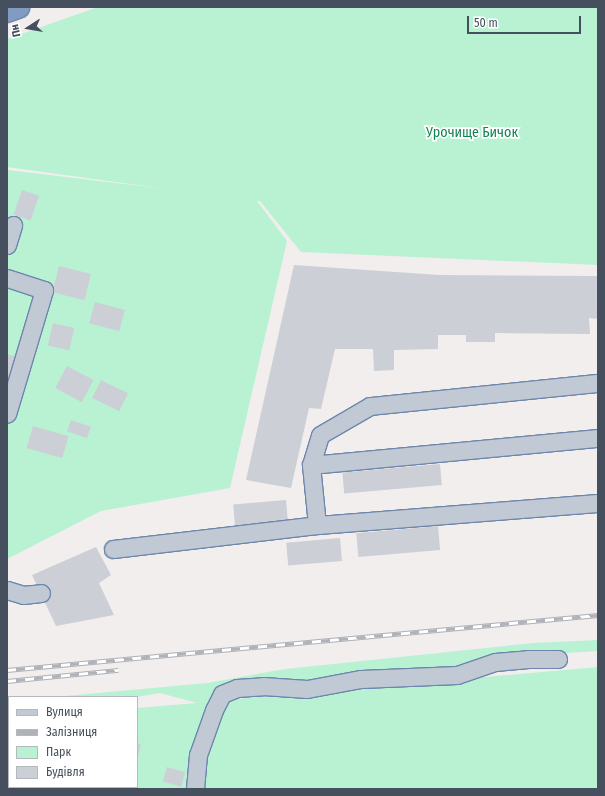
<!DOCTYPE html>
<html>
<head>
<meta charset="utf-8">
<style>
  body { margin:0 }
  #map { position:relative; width:605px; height:796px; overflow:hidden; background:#f1eeed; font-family:"Fira Sans Condensed",sans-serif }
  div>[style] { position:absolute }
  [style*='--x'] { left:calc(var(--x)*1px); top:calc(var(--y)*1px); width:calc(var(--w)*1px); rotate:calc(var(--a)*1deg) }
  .green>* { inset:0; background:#b8f2d3 }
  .building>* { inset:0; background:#cccfd6; transform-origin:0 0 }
  .roads { filter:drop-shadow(1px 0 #6d86ac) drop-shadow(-1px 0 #6d86ac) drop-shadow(0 1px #6d86ac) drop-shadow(0 -1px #6d86ac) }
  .minor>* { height:17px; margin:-8.5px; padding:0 8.5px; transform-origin:8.5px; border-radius:8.5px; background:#c0c9d4 }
  .highway>* { height:22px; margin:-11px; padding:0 11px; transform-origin:11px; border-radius:11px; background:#819bc1 }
  .rail>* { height:4.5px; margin-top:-2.25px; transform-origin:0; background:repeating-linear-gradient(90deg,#fff 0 9px,#afb2b9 0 18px); box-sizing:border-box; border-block:1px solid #afb2b9 }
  span { translate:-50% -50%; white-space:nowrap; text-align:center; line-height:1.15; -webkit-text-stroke:3.5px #fff; paint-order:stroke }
  .park-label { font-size:14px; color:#108352 }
  .frame { position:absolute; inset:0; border:8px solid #454f5d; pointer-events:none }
  .legend { position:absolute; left:8px; top:696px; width:130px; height:92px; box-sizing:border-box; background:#fff; border:1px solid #b5b9be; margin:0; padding:5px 7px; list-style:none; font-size:12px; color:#454f5d }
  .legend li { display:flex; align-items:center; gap:8px; height:20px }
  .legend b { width:20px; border:1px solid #b5b9be }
  .north { position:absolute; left:8px; top:8px; width:40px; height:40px; -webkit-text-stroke:3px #fff; paint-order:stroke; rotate:258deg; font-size:11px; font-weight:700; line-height:16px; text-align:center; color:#454f5d }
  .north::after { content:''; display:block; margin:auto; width:14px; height:18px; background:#454f5d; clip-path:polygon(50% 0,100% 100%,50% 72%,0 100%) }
  .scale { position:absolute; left:467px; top:16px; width:114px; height:18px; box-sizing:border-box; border:2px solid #454f5d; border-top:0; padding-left:5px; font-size:12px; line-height:14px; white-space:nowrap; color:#454f5d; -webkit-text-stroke:3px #fff; paint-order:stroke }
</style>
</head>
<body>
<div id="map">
  <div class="green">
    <i style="clip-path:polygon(98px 7px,598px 7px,598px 265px,301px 252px,260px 201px,257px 201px,287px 241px,230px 488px,101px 511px,7px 559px,8px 170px,166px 189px,7px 167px,7px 39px)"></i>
    <i style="clip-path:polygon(598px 640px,598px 651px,488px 658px,468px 665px,408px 673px,320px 678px,226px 700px,598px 667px,598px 789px,7px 789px,7px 720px,9px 720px,9px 787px,137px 787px,137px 708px,197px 703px,160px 693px,137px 697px,54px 697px,207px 683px,285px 669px,533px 643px)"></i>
  </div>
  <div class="building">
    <i style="left:22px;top:190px;width:18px;height:26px;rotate:19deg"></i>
    <i style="clip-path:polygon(294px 265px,439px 275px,598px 276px,598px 319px,589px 318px,590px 334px,495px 333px,495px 342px,466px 342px,466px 335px,438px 335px,438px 349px,394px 350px,394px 370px,374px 371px,373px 349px,335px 349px,321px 409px,309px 408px,291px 488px,246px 480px)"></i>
    <i style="left:59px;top:266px;width:33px;height:27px;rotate:14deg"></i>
    <i style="left:95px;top:302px;width:31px;height:22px;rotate:15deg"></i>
    <i style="left:53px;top:323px;width:22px;height:23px;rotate:13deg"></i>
    <i style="clip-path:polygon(7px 354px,17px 357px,7px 386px)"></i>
    <i style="left:67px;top:366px;width:30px;height:25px;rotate:28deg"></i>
    <i style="left:101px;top:380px;width:30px;height:20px;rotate:26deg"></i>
    <i style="left:71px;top:420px;width:21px;height:12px;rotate:19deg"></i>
    <i style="left:33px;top:426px;width:37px;height:23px;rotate:16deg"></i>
    <i style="left:440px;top:464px;width:21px;height:98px;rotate:85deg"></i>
    <i style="left:286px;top:500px;width:22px;height:53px;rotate:85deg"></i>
    <i style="left:438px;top:526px;width:24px;height:82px;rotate:85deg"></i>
    <i style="left:340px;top:538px;width:23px;height:54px;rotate:85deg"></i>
    <i style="clip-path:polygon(96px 547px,111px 575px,99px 583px,114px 615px,56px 626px,32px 575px)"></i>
    <i style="clip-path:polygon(137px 743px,141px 744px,138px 756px,137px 756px)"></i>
    <i style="left:167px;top:767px;width:19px;height:15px;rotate:16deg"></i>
  </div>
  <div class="roads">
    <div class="minor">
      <i style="--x:7;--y:245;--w:21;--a:-73"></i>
      <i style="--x:7;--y:278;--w:39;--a:18"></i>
      <i style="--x:44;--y:290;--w:129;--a:106.6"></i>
      <i style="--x:311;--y:465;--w:31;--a:-73"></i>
      <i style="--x:320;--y:435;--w:58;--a:-30.1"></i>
      <i style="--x:370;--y:406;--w:229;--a:-5.8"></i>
      <i style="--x:317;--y:525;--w:282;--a:-4.5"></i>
      <i style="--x:113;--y:549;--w:205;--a:-6.7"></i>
      <i style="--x:317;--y:525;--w:60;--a:-95.7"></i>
      <i style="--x:311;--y:465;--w:288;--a:-5.4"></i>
      <i style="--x:7;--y:590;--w:17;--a:17"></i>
      <i style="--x:23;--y:595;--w:18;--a:-6"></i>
      <i style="--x:195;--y:789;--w:34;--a:-85"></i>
      <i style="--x:198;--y:755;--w:48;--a:-70.4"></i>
      <i style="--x:214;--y:710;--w:18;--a:-63"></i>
      <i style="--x:222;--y:694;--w:16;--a:-22"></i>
      <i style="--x:237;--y:688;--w:26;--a:-4"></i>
      <i style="--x:263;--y:686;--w:44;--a:3.9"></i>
      <i style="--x:307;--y:689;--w:55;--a:-10.5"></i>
      <i style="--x:361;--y:679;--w:96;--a:-2.4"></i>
      <i style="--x:457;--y:675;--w:40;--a:-18.9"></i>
      <i style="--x:495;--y:662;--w:33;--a:-5"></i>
      <i style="--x:528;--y:659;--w:30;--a:0"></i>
    </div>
    <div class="highway">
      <i style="--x:7;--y:11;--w:12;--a:-20"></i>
    </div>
  </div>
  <div class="rail">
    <i style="--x:7;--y:670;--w:594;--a:-5.32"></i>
    <i style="--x:7;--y:681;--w:112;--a:-5.7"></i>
  </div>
  <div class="park-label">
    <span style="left:472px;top:133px">Урочище Бичок</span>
  </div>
  <div class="frame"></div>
  <ul class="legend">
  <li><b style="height:5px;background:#c0c9d4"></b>Вулиця</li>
  <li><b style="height:5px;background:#afb2b9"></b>Залізниця</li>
  <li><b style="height:11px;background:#b8f2d3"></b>Парк</li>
  <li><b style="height:11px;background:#cccfd6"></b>Будівля</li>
  </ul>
  <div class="north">Пн</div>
  <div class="scale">50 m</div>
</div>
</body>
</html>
